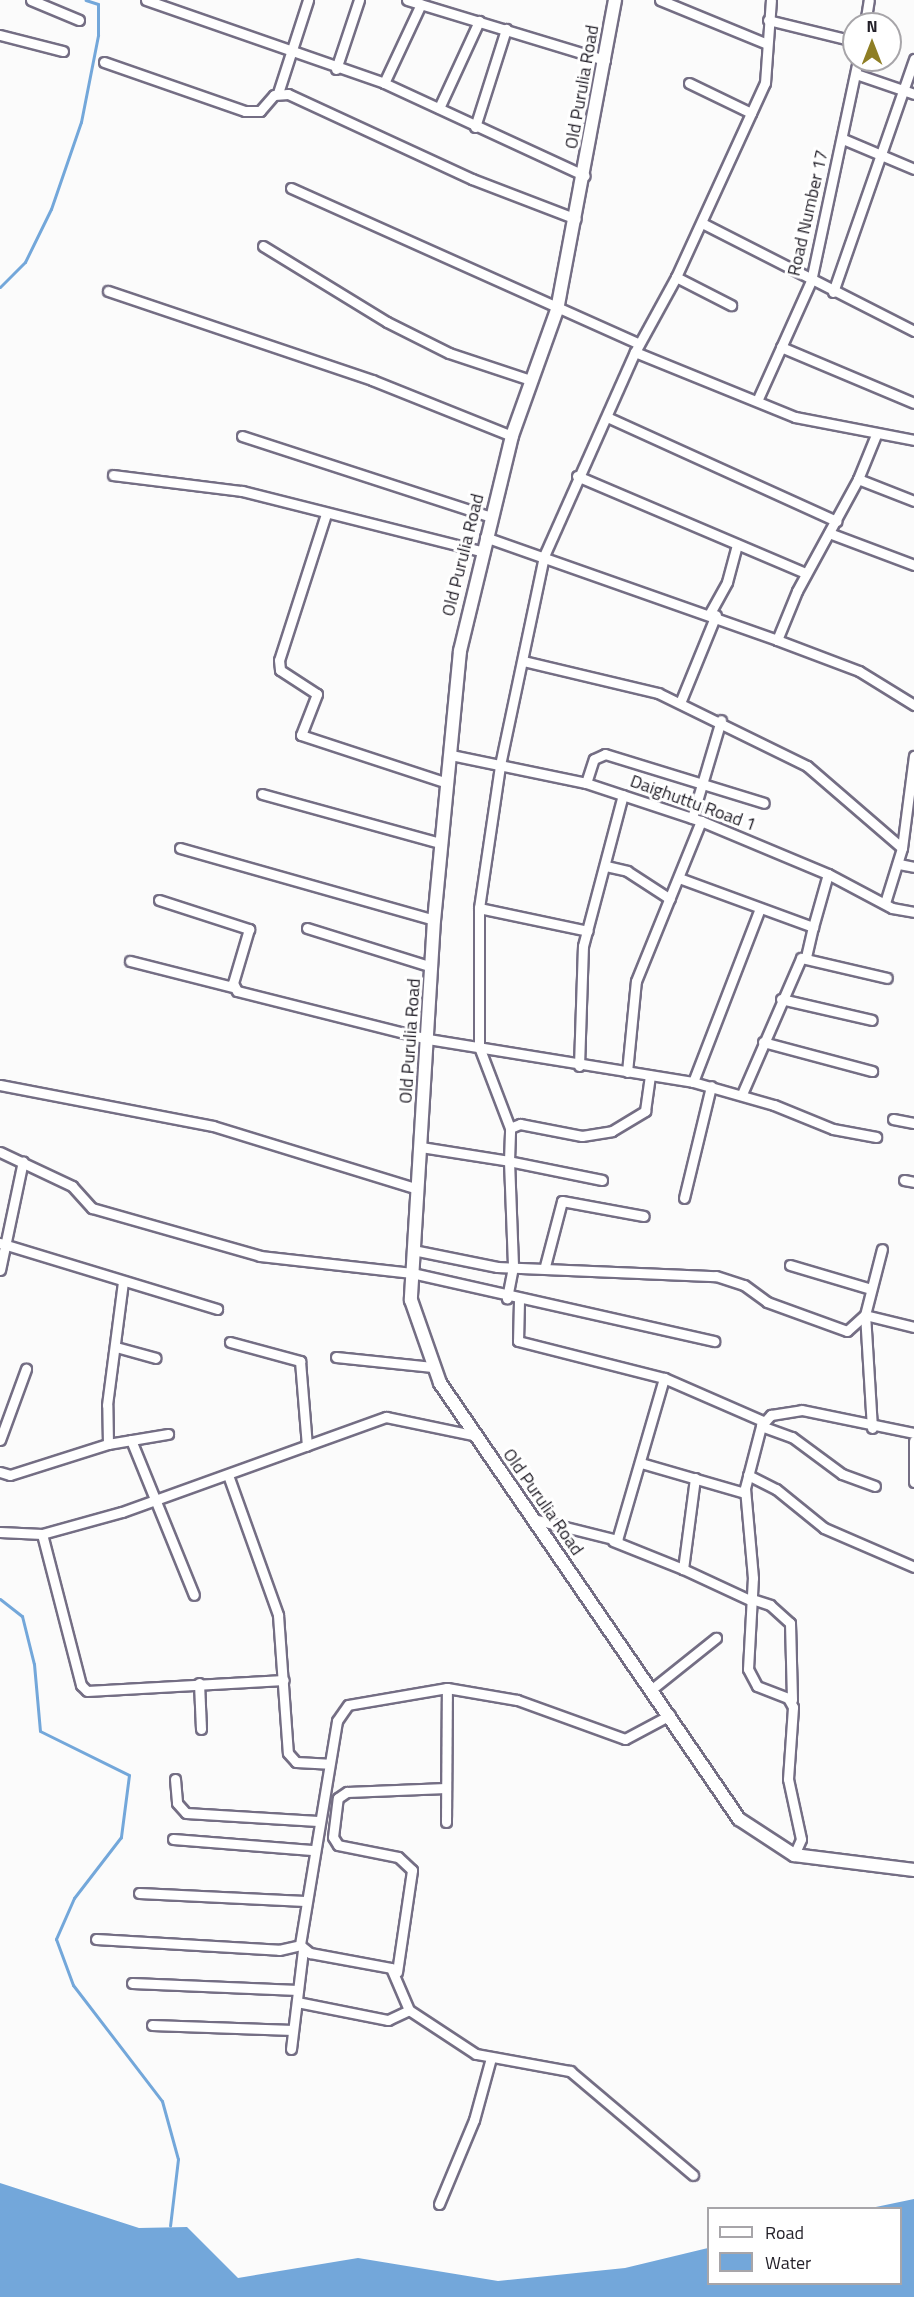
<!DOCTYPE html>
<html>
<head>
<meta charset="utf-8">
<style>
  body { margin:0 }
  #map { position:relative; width:914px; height:2297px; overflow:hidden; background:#fbfbfb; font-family:"Titillium Web",sans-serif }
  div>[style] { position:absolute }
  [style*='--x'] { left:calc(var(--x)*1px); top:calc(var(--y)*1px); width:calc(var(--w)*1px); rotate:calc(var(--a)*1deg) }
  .water>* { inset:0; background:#73a7da }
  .stream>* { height:3px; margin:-1.5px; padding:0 1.5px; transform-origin:1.5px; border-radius:1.5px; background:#73a7da }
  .roads { filter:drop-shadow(2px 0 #746e84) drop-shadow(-2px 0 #746e84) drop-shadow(0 2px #746e84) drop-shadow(0 -2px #746e84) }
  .minor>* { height:9px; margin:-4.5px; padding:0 4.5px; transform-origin:4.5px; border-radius:4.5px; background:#fff }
  .secondary>* { height:12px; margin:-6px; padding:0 6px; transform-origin:6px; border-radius:6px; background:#fff }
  span { translate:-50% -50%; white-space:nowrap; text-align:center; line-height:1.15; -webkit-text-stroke:6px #fff; paint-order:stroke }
  .street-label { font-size:18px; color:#221f28 }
  .legend { position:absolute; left:707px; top:2207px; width:195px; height:78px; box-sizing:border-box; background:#fff; border:2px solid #a7a5a9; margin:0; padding:8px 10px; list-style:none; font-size:18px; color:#221f28 }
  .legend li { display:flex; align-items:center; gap:12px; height:30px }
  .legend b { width:30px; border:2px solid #a7a5a9 }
  .north { position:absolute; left:842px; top:12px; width:60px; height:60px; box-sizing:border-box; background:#fff; border:2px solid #a7a5a9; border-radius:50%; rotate:0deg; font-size:16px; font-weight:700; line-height:24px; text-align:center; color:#221f28 }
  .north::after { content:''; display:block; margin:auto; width:21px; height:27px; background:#8e7e24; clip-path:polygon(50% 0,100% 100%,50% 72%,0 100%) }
</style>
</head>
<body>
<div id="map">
  <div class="water">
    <i style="clip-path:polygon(0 2183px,139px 2228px,187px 2227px,238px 2278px,358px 2258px,498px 2281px,625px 2268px,708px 2248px,708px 2284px,900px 2284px,900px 2208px,871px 2208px,914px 2199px,914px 2297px,0 2297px)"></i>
  </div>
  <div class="stream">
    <i style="--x:0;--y:287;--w:35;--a:-45"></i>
    <i style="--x:25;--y:262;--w:59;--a:-63.9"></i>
    <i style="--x:51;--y:209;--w:92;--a:-71"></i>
    <i style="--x:81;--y:122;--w:89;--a:-78.9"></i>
    <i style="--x:98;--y:35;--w:31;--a:-90"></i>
    <i style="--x:98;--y:4;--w:13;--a:-162"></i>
    <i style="--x:0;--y:1599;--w:28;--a:38"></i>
    <i style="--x:22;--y:1616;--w:49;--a:76"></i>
    <i style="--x:34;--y:1664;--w:67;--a:84.9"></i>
    <i style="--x:40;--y:1731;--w:99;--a:26.3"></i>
    <i style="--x:129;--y:1775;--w:63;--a:97.4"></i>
    <i style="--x:121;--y:1837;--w:77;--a:127.6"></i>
    <i style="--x:74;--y:1898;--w:45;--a:113.7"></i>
    <i style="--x:56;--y:1939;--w:49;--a:69.7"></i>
    <i style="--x:73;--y:1985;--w:146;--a:52.5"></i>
    <i style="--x:162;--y:2101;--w:60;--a:74.6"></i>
    <i style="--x:178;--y:2159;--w:67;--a:96.8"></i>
  </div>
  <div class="roads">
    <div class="minor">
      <i style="--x:31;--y:0;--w:52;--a:22.6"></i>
      <i style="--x:146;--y:0;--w:252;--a:19.2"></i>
      <i style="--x:384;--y:83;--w:221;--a:24.8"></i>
      <i style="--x:407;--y:0;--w:207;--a:16.9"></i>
      <i style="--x:660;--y:0;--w:113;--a:22.3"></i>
      <i style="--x:768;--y:20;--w:89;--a:13.7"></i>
      <i style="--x:865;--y:24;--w:24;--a:-81"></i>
      <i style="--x:0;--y:35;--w:65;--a:14.3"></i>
      <i style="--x:104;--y:62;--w:149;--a:19.2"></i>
      <i style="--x:245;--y:111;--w:15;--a:0"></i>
      <i style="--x:260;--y:111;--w:21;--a:-49"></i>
      <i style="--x:274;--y:95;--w:14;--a:-4"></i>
      <i style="--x:288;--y:94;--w:203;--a:24.8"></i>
      <i style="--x:472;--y:179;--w:111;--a:21"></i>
      <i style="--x:336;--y:69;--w:73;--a:-71.6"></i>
      <i style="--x:856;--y:74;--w:61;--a:19"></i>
      <i style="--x:384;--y:83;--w:87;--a:-64.9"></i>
      <i style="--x:689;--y:83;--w:69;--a:25.8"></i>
      <i style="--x:278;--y:93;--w:98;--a:-72.1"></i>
      <i style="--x:439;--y:108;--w:96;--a:-65.3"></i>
      <i style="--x:475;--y:127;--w:103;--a:-72.4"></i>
      <i style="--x:843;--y:139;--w:77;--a:22.9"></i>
      <i style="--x:291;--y:188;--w:381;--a:24.1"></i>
      <i style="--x:702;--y:223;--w:238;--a:27"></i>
      <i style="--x:263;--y:246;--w:145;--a:31.5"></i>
      <i style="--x:387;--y:322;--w:69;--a:26.6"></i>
      <i style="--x:449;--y:353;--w:85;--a:18.4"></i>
      <i style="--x:676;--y:277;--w:62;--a:27"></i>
      <i style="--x:108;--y:291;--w:279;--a:18.6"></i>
      <i style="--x:372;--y:380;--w:151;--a:21.8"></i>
      <i style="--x:833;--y:292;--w:247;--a:-70.8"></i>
      <i style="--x:781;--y:347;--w:144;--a:22.8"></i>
      <i style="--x:635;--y:352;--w:173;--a:22.1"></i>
      <i style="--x:795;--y:417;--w:121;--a:10.9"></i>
      <i style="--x:757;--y:401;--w:132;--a:-65.8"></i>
      <i style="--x:811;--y:281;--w:226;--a:-78"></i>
      <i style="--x:607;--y:417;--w:252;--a:24.4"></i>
      <i style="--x:242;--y:436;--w:262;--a:18"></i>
      <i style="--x:113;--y:475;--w:130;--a:7.1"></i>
      <i style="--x:242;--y:491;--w:246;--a:14.1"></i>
      <i style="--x:577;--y:476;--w:249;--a:23"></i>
      <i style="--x:858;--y:479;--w:48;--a:-67.8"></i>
      <i style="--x:326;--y:514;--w:153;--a:107.8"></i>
      <i style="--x:279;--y:660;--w:10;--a:84"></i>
      <i style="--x:280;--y:670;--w:44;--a:33"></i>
      <i style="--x:317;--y:694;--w:44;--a:111.3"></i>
      <i style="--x:301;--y:735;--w:154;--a:18.2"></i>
      <i style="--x:829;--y:533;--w:91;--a:20.6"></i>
      <i style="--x:485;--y:537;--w:310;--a:19.4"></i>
      <i style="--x:777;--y:640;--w:53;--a:-67.8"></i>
      <i style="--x:797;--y:591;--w:128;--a:-61.4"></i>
      <i style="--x:858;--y:479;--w:60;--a:21.4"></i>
      <i style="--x:710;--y:613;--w:35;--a:-61"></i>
      <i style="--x:727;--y:582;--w:39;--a:-75"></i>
      <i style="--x:777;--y:640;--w:88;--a:20.7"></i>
      <i style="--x:859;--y:671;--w:65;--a:31.7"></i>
      <i style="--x:523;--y:661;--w:139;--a:13.3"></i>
      <i style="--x:658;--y:693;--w:166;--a:26.1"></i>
      <i style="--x:807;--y:766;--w:125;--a:40.8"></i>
      <i style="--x:902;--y:848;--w:58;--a:107.2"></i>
      <i style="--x:680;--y:703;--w:95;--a:-67.8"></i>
      <i style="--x:451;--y:755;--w:138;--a:11.7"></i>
      <i style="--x:586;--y:783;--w:121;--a:18.3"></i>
      <i style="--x:701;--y:821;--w:138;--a:22.7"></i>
      <i style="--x:828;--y:874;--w:72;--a:28"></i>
      <i style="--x:892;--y:908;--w:22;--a:10"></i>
      <i style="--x:586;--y:783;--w:25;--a:-72"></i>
      <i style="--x:594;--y:759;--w:12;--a:-24"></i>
      <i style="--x:605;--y:754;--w:166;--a:17.1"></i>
      <i style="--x:262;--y:794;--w:185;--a:15.4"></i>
      <i style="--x:692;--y:818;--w:102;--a:-73.5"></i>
      <i style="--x:180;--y:848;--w:264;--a:15.8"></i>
      <i style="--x:902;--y:848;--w:93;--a:-82.6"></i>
      <i style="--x:899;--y:864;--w:15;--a:11"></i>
      <i style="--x:606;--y:866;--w:22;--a:13"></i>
      <i style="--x:627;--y:871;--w:51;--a:33.1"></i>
      <i style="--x:679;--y:878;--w:143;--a:20.1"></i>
      <i style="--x:813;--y:927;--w:55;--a:-74.2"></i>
      <i style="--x:159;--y:900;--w:95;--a:17.9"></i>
      <i style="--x:249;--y:929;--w:56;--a:106.5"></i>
      <i style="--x:233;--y:983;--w:9;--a:63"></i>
      <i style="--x:237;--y:991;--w:197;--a:14.1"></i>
      <i style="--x:428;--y:1039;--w:268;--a:9.2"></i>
      <i style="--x:693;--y:1082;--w:84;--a:15.9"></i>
      <i style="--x:774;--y:1105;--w:64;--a:22.1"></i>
      <i style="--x:833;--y:1129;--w:44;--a:10.5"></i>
      <i style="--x:479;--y:908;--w:111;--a:11.9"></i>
      <i style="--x:307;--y:928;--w:131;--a:17.3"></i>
      <i style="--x:806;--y:957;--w:31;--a:-77"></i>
      <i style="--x:130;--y:961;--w:106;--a:14.2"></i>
      <i style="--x:781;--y:999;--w:93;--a:13"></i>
      <i style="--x:763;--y:1042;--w:113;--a:14.9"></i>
      <i style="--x:579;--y:1066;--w:120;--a:-88.1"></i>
      <i style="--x:583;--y:946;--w:156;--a:-75.2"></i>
      <i style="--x:627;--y:1072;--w:91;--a:-84.4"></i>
      <i style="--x:636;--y:981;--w:173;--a:-67.9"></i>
      <i style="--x:693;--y:1082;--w:186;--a:-68.9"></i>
      <i style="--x:0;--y:1085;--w:217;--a:10.9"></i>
      <i style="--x:213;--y:1126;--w:214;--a:17.1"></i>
      <i style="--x:742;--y:1094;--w:148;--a:-66.5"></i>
      <i style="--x:801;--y:958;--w:88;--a:13.1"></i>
      <i style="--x:893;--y:1119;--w:21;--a:11"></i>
      <i style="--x:510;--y:1128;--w:87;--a:-110.9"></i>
      <i style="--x:479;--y:1047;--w:139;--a:-90"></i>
      <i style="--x:479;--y:908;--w:145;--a:-81.6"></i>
      <i style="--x:500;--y:765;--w:214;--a:-78.1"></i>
      <i style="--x:544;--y:556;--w:223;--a:-66"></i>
      <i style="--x:635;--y:352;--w:85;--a:-61.3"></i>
      <i style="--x:676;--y:277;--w:213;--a:-65.4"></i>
      <i style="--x:765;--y:83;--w:83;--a:-85.9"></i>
      <i style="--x:421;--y:1147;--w:89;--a:9"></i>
      <i style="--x:509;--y:1161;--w:106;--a:87.8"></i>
      <i style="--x:513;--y:1267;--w:32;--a:101"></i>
      <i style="--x:0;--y:1152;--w:80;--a:25.3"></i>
      <i style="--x:72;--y:1186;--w:30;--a:48"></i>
      <i style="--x:92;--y:1208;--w:175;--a:15.9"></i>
      <i style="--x:260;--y:1256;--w:153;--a:6.4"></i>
      <i style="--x:412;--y:1273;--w:310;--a:12.7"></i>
      <i style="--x:602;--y:1180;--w:95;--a:-168.5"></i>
      <i style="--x:509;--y:1161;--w:33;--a:-88"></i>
      <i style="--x:510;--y:1128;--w:11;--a:-22"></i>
      <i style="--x:520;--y:1124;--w:63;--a:11"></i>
      <i style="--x:582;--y:1136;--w:30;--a:-9"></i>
      <i style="--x:612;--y:1131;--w:39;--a:-31"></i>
      <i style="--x:645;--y:1111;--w:36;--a:-82"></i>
      <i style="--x:904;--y:1180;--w:10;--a:11"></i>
      <i style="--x:684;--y:1198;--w:115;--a:-76.4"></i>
      <i style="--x:0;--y:1243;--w:227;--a:16.9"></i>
      <i style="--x:413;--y:1250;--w:86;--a:11.4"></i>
      <i style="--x:497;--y:1267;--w:219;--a:2.4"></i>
      <i style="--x:716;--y:1276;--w:29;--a:18"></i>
      <i style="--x:744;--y:1285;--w:29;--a:36"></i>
      <i style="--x:767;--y:1302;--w:85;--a:19.9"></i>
      <i style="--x:847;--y:1331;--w:24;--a:-42"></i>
      <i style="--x:865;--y:1315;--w:50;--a:13.8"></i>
      <i style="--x:790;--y:1265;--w:84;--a:16.5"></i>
      <i style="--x:545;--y:1266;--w:67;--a:-75.3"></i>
      <i style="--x:562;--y:1201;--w:83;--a:10.4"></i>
      <i style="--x:0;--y:1270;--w:111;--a:-78.1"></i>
      <i style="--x:519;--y:1301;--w:40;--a:91.4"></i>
      <i style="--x:518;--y:1341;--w:151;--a:14.2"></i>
      <i style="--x:664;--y:1378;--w:108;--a:23.5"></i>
      <i style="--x:230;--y:1342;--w:73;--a:15.2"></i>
      <i style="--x:300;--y:1361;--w:85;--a:85.3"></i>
      <i style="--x:116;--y:1347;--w:41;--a:15.4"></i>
      <i style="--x:336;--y:1357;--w:97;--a:5.9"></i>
      <i style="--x:761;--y:1426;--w:33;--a:20"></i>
      <i style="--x:792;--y:1437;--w:62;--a:36.5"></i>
      <i style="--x:842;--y:1474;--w:35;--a:20"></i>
      <i style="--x:872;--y:1428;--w:113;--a:-93.5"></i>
      <i style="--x:865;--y:1315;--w:68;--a:-75.6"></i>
      <i style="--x:0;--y:1440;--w:76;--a:-69.9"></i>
      <i style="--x:131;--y:1440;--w:167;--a:67.9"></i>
      <i style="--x:914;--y:1441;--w:41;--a:90"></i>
      <i style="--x:108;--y:1444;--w:39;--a:-91"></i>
      <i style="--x:107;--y:1405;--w:125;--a:-82.6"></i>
      <i style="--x:641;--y:1463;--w:108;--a:16.1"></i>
      <i style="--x:0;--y:1472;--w:10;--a:17"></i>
      <i style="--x:10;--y:1475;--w:103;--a:-17.6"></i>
      <i style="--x:108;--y:1444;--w:61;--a:-9.5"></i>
      <i style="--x:228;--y:1475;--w:149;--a:70.3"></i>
      <i style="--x:278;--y:1615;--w:138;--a:85.9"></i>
      <i style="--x:288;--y:1753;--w:12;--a:48"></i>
      <i style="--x:296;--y:1762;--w:33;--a:3"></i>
      <i style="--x:748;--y:1475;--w:31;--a:27"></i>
      <i style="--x:776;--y:1489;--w:62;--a:39.1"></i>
      <i style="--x:824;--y:1528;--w:98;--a:23.4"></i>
      <i style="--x:695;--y:1478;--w:92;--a:97.5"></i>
      <i style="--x:683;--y:1569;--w:76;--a:24.9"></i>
      <i style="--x:533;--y:1519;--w:87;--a:14"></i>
      <i style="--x:617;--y:1540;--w:169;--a:-73.8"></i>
      <i style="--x:0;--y:1532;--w:42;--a:2.7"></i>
      <i style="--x:42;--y:1534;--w:83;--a:-15.4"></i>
      <i style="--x:122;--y:1512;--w:281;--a:-19.8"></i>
      <i style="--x:386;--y:1417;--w:89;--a:11.7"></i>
      <i style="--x:42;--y:1534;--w:156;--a:75.5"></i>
      <i style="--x:81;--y:1685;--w:8;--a:45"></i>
      <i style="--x:87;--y:1691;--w:197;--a:-3.2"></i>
      <i style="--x:613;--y:1541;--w:75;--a:21.8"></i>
      <i style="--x:752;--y:1599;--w:19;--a:18"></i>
      <i style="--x:770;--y:1605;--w:27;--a:42"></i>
      <i style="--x:790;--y:1623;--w:77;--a:88.5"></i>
      <i style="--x:199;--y:1683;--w:46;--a:87.5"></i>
      <i style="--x:652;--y:1689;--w:82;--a:-38.6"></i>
      <i style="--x:670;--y:1715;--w:51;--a:151.9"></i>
      <i style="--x:625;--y:1739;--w:115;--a:-160.1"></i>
      <i style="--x:517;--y:1700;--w:71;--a:-170.3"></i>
      <i style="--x:447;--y:1688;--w:100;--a:170.3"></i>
      <i style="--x:348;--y:1705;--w:19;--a:125"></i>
      <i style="--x:337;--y:1721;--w:227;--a:99.4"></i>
      <i style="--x:300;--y:1945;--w:13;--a:39"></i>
      <i style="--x:310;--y:1953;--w:82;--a:10.5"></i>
      <i style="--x:391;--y:1968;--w:46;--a:66.8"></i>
      <i style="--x:409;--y:2010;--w:80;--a:33.3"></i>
      <i style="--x:476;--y:2054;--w:96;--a:10.3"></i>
      <i style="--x:570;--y:2071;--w:161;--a:40.2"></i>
      <i style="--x:175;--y:1779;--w:24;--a:85"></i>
      <i style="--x:177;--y:1803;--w:13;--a:48"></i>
      <i style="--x:186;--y:1813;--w:132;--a:3.5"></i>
      <i style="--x:446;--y:1822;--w:134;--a:-89.6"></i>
      <i style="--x:173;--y:1839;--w:139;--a:4.5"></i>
      <i style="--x:794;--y:1855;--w:17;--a:-66"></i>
      <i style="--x:801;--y:1839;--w:61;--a:-102.2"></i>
      <i style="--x:788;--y:1779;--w:72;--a:-86"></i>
      <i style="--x:793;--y:1707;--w:10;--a:-119"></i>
      <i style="--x:788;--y:1698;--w:33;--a:-159"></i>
      <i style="--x:757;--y:1686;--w:19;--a:-118"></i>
      <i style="--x:748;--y:1669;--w:91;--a:-86.9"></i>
      <i style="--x:753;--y:1578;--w:90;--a:-95.1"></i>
      <i style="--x:745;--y:1488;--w:64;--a:-75.5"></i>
      <i style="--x:761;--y:1426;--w:15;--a:-48"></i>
      <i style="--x:771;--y:1415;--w:31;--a:-9"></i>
      <i style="--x:802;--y:1410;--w:114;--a:11.6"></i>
      <i style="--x:139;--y:1893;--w:166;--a:2.8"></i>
      <i style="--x:96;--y:1939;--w:183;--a:3.4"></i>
      <i style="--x:279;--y:1950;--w:22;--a:-13"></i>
      <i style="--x:397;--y:1972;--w:103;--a:-81.6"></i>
      <i style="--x:412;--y:1870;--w:19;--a:-137"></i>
      <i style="--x:398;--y:1857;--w:61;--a:-168.7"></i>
      <i style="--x:338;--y:1845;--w:9;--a:-122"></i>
      <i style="--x:333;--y:1837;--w:39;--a:-83"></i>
      <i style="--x:338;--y:1798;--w:11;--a:-34"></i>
      <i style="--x:347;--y:1792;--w:99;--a:-2.3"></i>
      <i style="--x:132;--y:1983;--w:166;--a:2.4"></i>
      <i style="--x:297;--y:2002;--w:93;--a:11.2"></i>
      <i style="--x:388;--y:2020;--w:23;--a:-25"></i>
      <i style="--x:152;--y:2025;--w:141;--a:2"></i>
      <i style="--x:291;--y:2049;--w:100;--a:-83.1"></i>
      <i style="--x:439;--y:2204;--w:91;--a:-67.4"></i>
      <i style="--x:474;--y:2120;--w:64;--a:-74.7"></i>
    </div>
    <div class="secondary">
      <i style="--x:615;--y:0;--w:315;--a:100.6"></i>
      <i style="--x:557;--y:310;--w:134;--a:109.7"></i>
      <i style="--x:512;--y:436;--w:221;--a:103.6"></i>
      <i style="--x:460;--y:651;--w:270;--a:95.5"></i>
      <i style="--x:434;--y:920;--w:381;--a:93.5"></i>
      <i style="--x:411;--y:1300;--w:88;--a:70.7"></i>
      <i style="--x:440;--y:1383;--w:529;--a:55.56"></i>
      <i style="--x:739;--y:1819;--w:66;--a:33.2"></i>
      <i style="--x:794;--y:1855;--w:121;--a:7.1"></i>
    </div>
  </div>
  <div class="street-label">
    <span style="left:582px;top:87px;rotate:-80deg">Old Purulia Road</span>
    <span style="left:808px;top:213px;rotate:-77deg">Road Number 17</span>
    <span style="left:463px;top:555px;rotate:-76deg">Old Purulia Road</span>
    <span style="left:693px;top:803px;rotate:20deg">Daighuttu Road 1</span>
    <span style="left:410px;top:1041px;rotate:-86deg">Old Purulia Road</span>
    <span style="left:543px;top:1502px;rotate:55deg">Old Purulia Road</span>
  </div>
  <ul class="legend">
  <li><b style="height:8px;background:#fff"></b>Road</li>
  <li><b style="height:16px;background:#73a7da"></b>Water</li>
  </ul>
  <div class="north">N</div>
</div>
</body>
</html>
